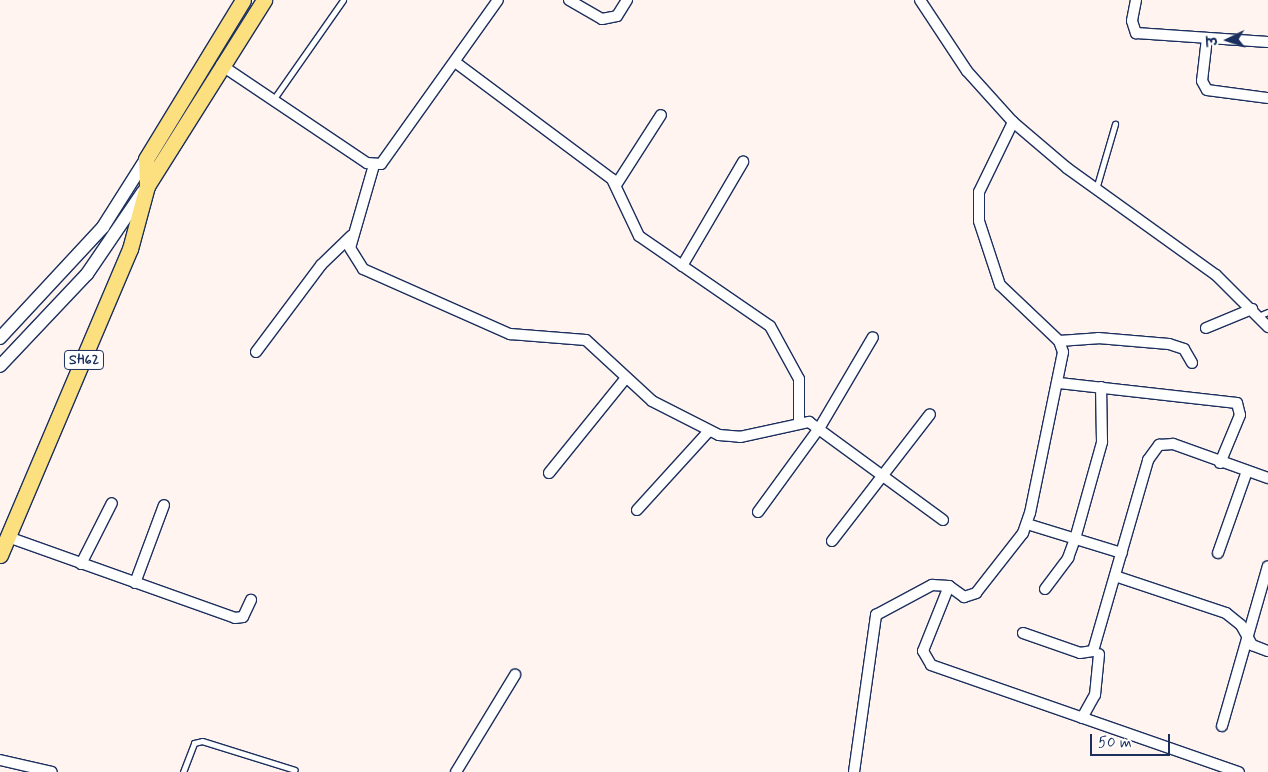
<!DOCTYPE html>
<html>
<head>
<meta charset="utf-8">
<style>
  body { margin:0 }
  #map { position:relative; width:1268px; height:772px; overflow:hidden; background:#fff4ef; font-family:Mynerve,"Playpen Sans Deva",sans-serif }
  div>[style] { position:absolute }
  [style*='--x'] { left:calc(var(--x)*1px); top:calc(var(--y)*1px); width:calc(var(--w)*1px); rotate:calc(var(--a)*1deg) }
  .roads { filter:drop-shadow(1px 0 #1b2f5e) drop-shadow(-1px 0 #1b2f5e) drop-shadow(0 1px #1b2f5e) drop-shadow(0 -1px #1b2f5e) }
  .service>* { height:5px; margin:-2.5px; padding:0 2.5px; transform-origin:2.5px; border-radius:2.5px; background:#fff }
  .minor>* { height:10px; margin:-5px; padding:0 5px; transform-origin:5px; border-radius:5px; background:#fff }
  .tertiary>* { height:12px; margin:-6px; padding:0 6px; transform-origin:6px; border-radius:6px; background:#fff }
  .primary>* { height:15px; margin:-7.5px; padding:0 7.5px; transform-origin:7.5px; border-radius:7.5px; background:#fce080 }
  span { translate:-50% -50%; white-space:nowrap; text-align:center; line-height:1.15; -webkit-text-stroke:4px #fff; paint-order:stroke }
  .shield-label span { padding:1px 4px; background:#fff; border:1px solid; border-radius:4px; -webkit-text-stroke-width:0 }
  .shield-label { font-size:14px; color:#1b2f5e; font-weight:700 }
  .north { position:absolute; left:1203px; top:15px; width:50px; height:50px; -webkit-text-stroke:4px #fff; paint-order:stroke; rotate:266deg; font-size:14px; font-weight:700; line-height:20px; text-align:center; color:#1b2f5e }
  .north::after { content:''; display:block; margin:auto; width:18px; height:22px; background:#1b2f5e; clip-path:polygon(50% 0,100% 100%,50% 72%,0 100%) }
  .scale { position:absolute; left:1090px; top:734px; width:80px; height:22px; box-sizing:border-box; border:2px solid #1b2f5e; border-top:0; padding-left:6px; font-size:15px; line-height:18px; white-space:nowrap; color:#1b2f5e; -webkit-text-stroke:4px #fff; paint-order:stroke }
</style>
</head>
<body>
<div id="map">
  <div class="roads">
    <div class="service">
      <i style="--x:273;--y:100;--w:122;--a:-55"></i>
      <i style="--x:1096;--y:189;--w:68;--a:-73.7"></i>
      <i style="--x:1258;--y:316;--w:11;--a:-22"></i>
      <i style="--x:183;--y:772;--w:31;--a:-69"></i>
      <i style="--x:194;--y:743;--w:8;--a:-14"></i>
      <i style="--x:202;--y:741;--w:97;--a:17.3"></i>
    </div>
    <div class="minor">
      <i style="--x:569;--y:0;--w:38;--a:30"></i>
      <i style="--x:602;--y:19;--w:15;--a:-11"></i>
      <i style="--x:617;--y:16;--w:19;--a:-58"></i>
      <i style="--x:920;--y:0;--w:85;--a:56.5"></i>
      <i style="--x:967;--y:71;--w:69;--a:48"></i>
      <i style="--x:1013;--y:122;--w:71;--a:40.4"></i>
      <i style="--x:1067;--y:168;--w:183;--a:35.7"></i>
      <i style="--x:1216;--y:275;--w:74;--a:45"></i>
      <i style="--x:1136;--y:0;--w:21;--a:101"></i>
      <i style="--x:1132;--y:21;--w:13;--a:72"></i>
      <i style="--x:1136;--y:33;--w:132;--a:3.9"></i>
      <i style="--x:1207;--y:38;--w:43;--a:96.6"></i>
      <i style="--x:1202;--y:81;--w:10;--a:61"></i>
      <i style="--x:1207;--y:90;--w:62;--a:7.5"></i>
      <i style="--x:455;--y:62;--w:196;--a:36.7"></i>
      <i style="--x:612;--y:179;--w:63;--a:64.7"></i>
      <i style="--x:639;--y:236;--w:159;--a:34.5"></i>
      <i style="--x:770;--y:326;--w:60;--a:61.3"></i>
      <i style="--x:799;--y:379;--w:43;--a:90"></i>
      <i style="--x:221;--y:65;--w:176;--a:33.9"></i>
      <i style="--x:367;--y:163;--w:14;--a:4"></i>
      <i style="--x:381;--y:164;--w:201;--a:-54.5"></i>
      <i style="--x:374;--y:165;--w:86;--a:106.1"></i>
      <i style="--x:350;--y:248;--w:25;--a:58"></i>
      <i style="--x:363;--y:269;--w:161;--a:23.9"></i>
      <i style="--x:510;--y:334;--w:76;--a:4.5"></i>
      <i style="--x:586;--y:340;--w:90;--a:42.7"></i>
      <i style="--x:652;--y:401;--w:75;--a:26.9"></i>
      <i style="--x:719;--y:435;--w:21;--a:5"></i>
      <i style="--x:740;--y:437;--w:71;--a:-12.3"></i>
      <i style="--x:809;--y:422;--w:166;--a:36.2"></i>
      <i style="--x:616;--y:185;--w:83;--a:-57.3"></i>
      <i style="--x:682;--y:266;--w:121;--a:-59.6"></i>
      <i style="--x:1206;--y:328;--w:50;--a:-22.4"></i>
      <i style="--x:1059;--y:341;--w:39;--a:-4"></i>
      <i style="--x:1098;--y:338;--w:71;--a:4.8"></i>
      <i style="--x:1169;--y:344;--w:16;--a:18"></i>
      <i style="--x:1184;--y:349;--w:16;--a:60"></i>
      <i style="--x:256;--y:352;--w:109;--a:-53.2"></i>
      <i style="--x:321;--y:265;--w:42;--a:-44"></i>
      <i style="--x:1059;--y:383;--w:179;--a:6.4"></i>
      <i style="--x:1237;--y:403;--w:12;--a:76"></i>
      <i style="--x:1240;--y:415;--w:52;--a:112.6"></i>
      <i style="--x:549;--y:473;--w:122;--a:-51"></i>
      <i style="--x:637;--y:510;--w:105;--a:-47.7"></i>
      <i style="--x:758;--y:512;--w:105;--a:-53.9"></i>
      <i style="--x:820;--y:427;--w:104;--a:-59.5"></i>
      <i style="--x:1027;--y:524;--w:99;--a:17"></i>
      <i style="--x:8;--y:537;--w:241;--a:19.6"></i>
      <i style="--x:235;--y:618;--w:8;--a:-7"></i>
      <i style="--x:243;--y:617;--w:19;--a:-65"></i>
      <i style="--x:832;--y:541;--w:160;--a:-52.3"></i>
      <i style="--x:1218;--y:553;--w:87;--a:-70.5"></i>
      <i style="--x:81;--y:564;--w:68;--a:-63.1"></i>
      <i style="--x:1115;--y:576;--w:117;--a:18.4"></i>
      <i style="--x:1226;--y:613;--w:19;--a:39"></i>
      <i style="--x:1241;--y:625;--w:23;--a:61"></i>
      <i style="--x:1252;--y:645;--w:17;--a:21"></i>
      <i style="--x:135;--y:583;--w:83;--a:-69.6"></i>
      <i style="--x:949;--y:586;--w:70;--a:111.8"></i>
      <i style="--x:923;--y:651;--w:16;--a:60"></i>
      <i style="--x:931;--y:665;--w:326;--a:19.2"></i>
      <i style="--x:1045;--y:589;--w:39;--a:-53"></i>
      <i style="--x:1068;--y:558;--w:20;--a:-70"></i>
      <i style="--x:1075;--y:539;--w:101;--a:-74.4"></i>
      <i style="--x:1102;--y:442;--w:55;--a:-91"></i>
      <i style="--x:1023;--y:633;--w:60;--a:19.3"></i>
      <i style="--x:1080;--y:653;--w:13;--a:-9"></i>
      <i style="--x:1093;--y:651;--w:199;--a:-73.9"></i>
      <i style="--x:1148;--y:460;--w:19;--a:-54"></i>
      <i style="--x:1159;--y:445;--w:14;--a:-4"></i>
      <i style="--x:1173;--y:444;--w:101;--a:19.7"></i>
      <i style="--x:1082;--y:718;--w:26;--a:-61"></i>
      <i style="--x:1095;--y:695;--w:41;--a:-84.4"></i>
      <i style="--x:1222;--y:726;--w:166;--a:-74"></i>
      <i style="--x:0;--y:760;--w:53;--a:13"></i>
      <i style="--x:456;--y:772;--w:114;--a:-58.7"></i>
      <i style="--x:854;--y:772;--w:159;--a:-82"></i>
      <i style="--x:876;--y:615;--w:64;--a:-28.2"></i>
      <i style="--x:932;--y:585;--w:17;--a:3"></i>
      <i style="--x:949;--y:586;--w:19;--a:36"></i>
      <i style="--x:964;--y:597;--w:13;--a:-18"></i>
      <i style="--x:976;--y:593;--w:76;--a:-51.9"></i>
      <i style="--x:1023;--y:533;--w:21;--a:-71"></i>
      <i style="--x:1030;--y:513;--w:164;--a:-78.4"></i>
      <i style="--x:1063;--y:352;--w:12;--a:-110"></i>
      <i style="--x:1059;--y:341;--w:81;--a:-136.5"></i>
      <i style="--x:1000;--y:285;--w:67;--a:-108.2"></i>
      <i style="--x:979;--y:221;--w:29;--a:-90"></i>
      <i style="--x:979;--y:192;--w:78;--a:-64.1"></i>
    </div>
    <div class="tertiary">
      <i style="--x:0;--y:338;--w:151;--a:-47.1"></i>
      <i style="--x:103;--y:227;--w:80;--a:-57.7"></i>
      <i style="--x:0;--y:366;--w:127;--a:-46.6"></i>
      <i style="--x:87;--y:274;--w:99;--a:-55.7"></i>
    </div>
    <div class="primary">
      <i style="--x:147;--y:186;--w:220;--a:-57.8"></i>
      <i style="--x:0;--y:555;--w:332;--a:-67"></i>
      <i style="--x:130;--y:249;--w:65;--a:-74.9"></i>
      <i style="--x:147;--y:186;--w:27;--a:-92"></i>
      <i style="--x:146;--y:159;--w:186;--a:-58.6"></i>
    </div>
  </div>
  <div class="shield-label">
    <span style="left:84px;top:360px">SH62</span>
  </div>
  <div class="north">उ</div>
  <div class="scale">50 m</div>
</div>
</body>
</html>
